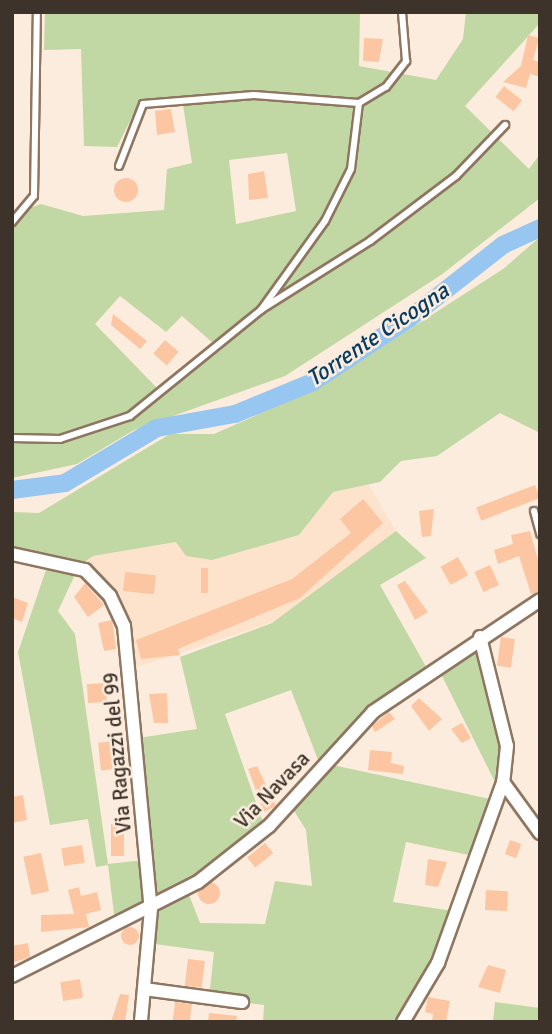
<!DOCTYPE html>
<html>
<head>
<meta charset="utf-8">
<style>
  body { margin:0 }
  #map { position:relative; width:552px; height:1034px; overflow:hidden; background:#fcecde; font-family:Signika,sans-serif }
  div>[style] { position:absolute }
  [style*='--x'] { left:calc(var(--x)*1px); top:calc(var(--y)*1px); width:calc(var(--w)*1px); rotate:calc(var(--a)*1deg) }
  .built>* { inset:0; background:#fde3cc }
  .green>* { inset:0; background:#c1d8a4 }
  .river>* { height:18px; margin:-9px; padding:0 9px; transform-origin:9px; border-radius:9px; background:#97c6f1 }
  .building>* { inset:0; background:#fdc6a3; transform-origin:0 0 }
  .round { border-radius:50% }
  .roads { filter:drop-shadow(2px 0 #8e7661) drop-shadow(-2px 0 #8e7661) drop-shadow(0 2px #8e7661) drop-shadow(0 -2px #8e7661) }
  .lane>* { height:6px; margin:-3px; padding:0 3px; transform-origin:3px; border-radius:3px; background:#fff }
  .street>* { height:12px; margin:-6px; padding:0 6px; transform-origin:6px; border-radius:6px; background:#fff }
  span { translate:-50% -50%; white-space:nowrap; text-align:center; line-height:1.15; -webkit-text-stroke:5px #fcecde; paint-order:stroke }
  .street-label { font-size:21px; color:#3e332a }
  .water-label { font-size:23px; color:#043c63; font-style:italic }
  .frame { position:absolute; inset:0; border:14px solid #3e332a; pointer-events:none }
</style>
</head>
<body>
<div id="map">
  <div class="built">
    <i style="clip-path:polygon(368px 484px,396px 531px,299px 613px,126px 671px,117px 610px,80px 566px,93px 556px,177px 542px,212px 560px,299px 535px,333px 492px)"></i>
  </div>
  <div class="green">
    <i style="clip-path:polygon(evenodd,45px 12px,360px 12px,359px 66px,436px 80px,463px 39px,466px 12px,540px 12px,540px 23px,465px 106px,529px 169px,540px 154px,540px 198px,441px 275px,285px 376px,134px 430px,77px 464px,12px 478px,12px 214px,41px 204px,83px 216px,164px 210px,167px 169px,192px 163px,183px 105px,137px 107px,117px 147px,84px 146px,81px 49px,44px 50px,45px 12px,287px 153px,296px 211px,236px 224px,229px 160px,287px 153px,45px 12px,120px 296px,166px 332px,182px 316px,221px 350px,157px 388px,95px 324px,120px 296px)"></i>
    <i style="clip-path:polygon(evenodd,540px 237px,540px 433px,500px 413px,437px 456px,401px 461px,380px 482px,333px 492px,299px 535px,212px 560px,186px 556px,176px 542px,93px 556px,79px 566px,58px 611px,75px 634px,108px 864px,144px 860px,132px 739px,197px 729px,180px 657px,272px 623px,396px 531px,426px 558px,380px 585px,429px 672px,374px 713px,328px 764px,495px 800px,474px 856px,406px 842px,393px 902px,453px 911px,400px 1022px,263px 1022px,264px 1005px,209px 998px,214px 952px,147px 943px,150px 909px,115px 922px,108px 865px,96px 867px,88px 819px,50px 825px,18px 652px,49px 561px,12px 555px,12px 512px,39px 513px,170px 434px,214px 434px,320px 387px,503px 269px,540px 237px,291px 690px,320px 765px,291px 806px,306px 830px,312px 886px,275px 881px,265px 924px,200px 923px,188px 892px,266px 831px,225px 714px,291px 690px)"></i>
    <i style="clip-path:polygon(483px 638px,508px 744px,499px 790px,437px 666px)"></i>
    <i style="clip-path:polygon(495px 1002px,540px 1008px,540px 1022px,493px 1022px)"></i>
  </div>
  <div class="river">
    <i style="--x:12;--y:490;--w:53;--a:-7.5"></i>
    <i style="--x:65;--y:483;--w:107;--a:-30.9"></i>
    <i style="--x:157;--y:428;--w:79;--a:-10.2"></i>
    <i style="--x:235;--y:414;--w:84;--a:-22.3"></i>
    <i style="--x:313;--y:382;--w:116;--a:-33.4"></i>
    <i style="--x:410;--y:318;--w:118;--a:-38.1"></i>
    <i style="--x:503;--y:245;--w:41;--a:-24.7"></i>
  </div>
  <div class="building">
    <i style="clip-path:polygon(528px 35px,539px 38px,533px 60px,540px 62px,540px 77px,530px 74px,526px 88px,503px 82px,521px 66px)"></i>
    <i style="clip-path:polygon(364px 38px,383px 39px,379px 62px,363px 61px)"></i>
    <i style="left:504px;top:86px;width:23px;height:14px;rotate:38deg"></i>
    <i style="clip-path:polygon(171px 109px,175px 132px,157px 135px,155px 111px)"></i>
    <i style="clip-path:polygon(264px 171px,268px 198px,249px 200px,248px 174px)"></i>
    <i class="round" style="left:114px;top:178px;width:24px;height:24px"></i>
    <i style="clip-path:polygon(113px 314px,147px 341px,140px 349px,111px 325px)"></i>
    <i style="left:165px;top:340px;width:18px;height:18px;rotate:41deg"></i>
    <i style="left:535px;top:485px;width:14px;height:63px;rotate:69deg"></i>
    <i style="clip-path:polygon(363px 499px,383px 523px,300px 598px,178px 649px,180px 655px,141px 659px,136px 640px,292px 579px,351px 533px,340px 519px)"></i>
    <i style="clip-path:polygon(434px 509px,431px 536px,422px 537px,419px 511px)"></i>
    <i style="clip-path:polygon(530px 531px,540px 567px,539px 591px,531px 594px,519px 556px,498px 564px,494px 550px,513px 544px,511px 535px)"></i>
    <i style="left:458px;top:557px;width:21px;height:20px;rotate:61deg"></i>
    <i style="left:490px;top:565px;width:22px;height:17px;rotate:66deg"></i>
    <i style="left:201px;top:568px;width:7px;height:25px"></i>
    <i style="left:125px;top:572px;width:31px;height:19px;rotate:6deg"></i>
    <i style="clip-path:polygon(405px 581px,428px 612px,415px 620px,397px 585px)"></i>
    <i style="clip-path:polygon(85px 583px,104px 605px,88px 617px,74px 597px)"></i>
    <i style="clip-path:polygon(12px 597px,28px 603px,22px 622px,12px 618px)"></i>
    <i style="clip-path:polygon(112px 620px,116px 649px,104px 651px,98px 623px)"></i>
    <i style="left:501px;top:637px;width:14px;height:29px;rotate:8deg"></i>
    <i style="left:106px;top:683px;width:19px;height:19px;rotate:87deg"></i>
    <i style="clip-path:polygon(167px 693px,168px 723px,154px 723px,149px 694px)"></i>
    <i style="clip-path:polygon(419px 698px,442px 719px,429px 731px,411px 706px)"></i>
    <i style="clip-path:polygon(389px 712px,395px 719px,375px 732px,372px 726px)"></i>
    <i style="clip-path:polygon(462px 723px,471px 738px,462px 743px,451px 729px)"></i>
    <i style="left:115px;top:741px;width:28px;height:17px;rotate:84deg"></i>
    <i style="clip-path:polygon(370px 750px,392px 752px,391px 763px,404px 766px,403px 774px,368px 770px)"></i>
    <i style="clip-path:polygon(257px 766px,276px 806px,264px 812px,248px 769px)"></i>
    <i style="clip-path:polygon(23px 795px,27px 820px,12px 823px,12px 797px)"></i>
    <i style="left:111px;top:824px;width:13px;height:32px"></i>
    <i style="left:510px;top:840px;width:12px;height:15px;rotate:20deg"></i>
    <i style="left:265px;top:843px;width:13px;height:23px;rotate:51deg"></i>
    <i style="left:82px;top:845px;width:18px;height:21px;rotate:81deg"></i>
    <i style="left:41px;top:853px;width:39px;height:18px;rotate:78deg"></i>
    <i style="clip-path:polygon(428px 859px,447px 862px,438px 887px,425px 885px)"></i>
    <i class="round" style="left:198px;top:882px;width:22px;height:22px"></i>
    <i style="clip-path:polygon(79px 887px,81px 896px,97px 892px,101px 910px,86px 914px,89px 927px,41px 932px,41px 915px,74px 914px,68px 890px)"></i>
    <i style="left:486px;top:890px;width:22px;height:20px;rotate:3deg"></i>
    <i class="round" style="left:121px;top:927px;width:18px;height:18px"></i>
    <i style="clip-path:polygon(28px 943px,30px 957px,12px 963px,12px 946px)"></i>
    <i style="left:188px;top:959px;width:17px;height:27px;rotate:7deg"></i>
    <i style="clip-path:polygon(488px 965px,506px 970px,500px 993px,478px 987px)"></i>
    <i style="left:80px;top:979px;width:19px;height:20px;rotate:81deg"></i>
    <i style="clip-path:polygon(120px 994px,129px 995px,125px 1022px,111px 1022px)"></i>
    <i style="clip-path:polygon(428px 997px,450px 1001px,446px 1022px,432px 1022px,433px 1014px,425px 1012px)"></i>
    <i style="left:175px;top:1002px;width:17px;height:20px;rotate:7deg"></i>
    <i style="clip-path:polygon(209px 1013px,237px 1016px,236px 1022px,208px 1022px)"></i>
  </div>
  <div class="roads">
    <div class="lane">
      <i style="--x:119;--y:166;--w:66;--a:-68.8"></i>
      <i style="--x:143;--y:104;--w:111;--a:-4.6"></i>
      <i style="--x:254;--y:95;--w:105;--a:4.4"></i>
      <i style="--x:359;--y:103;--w:31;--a:-31"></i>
      <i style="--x:386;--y:87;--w:33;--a:-52"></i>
      <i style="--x:406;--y:61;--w:49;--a:-94.7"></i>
      <i style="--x:12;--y:222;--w:34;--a:-50"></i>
      <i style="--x:34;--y:196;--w:184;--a:-89.1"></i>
      <i style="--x:262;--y:309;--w:128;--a:-32.2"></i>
      <i style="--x:370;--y:241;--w:108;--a:-37.1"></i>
      <i style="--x:456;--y:176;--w:71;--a:-46.1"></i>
      <i style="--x:12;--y:438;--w:48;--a:1.2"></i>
      <i style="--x:60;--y:439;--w:74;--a:-18.2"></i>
      <i style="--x:130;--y:416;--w:169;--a:-39"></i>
      <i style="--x:261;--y:310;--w:110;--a:-54.3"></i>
      <i style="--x:325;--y:221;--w:58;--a:-63.4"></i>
      <i style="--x:351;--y:169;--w:66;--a:-83.1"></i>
      <i style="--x:534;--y:511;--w:24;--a:75"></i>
    </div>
    <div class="street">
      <i style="--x:12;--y:554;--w:75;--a:12.4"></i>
      <i style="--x:85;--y:570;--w:36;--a:46"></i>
      <i style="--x:110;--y:596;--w:33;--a:65"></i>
      <i style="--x:124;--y:626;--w:284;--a:84.6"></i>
      <i style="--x:151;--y:909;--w:113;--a:95.1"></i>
      <i style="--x:480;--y:637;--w:112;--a:76.1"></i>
      <i style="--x:507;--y:746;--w:36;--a:96"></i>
      <i style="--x:503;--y:782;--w:63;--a:54"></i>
      <i style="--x:12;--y:976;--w:208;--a:-26.8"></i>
      <i style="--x:198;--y:882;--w:90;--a:-38.3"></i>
      <i style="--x:269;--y:826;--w:154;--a:-47.6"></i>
      <i style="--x:373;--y:712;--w:201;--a:-33.8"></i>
      <i style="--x:144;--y:989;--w:99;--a:7.6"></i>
      <i style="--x:403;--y:1022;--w:69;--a:-59.3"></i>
      <i style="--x:438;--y:963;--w:192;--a:-70.2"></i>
    </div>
  </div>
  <div class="street-label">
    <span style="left:117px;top:753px;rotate:-95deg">Via Ragazzi del 99</span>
    <span style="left:272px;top:790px;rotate:-46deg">Via Navasa</span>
  </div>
  <div class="water-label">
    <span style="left:378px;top:335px;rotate:-34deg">Torrente Cicogna</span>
  </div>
  <div class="frame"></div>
</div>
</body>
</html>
